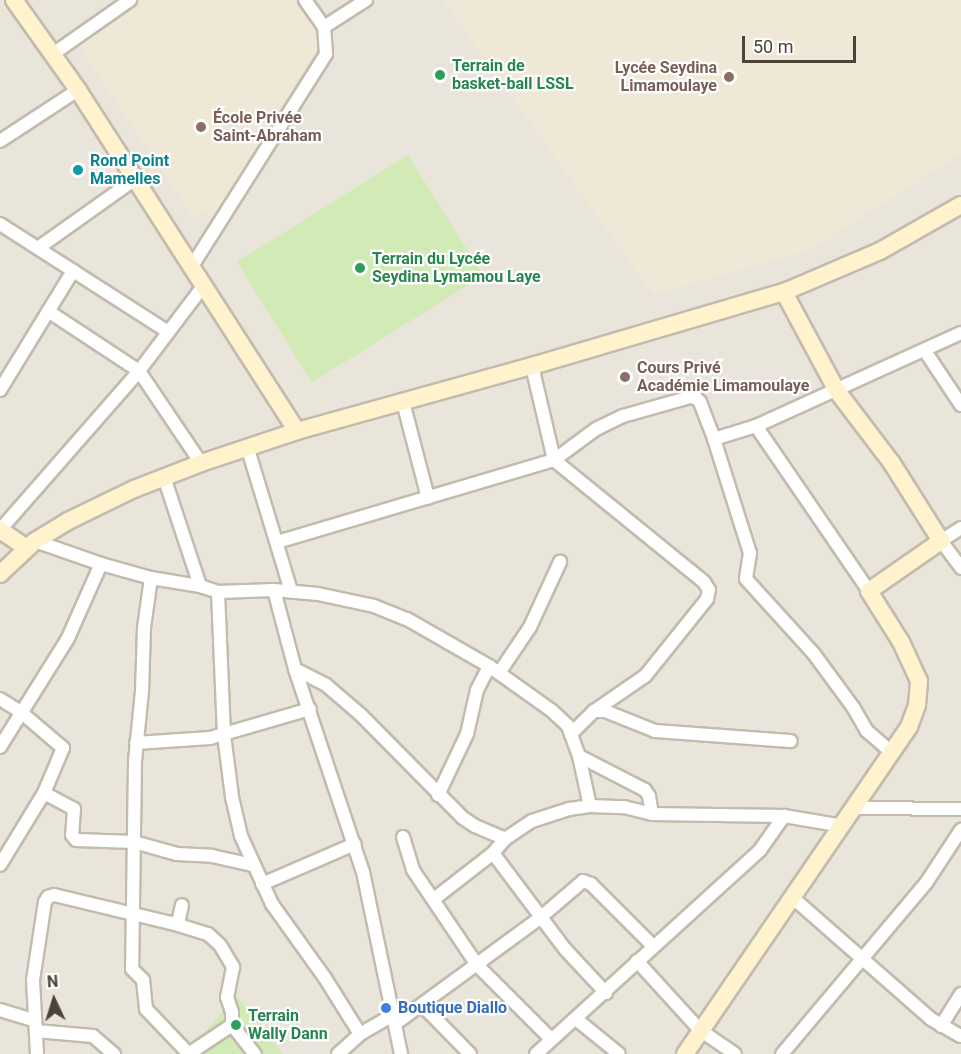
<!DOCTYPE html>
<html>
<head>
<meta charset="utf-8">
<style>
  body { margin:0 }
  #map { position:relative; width:961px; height:1054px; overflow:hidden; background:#f6f3ec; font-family:Roboto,sans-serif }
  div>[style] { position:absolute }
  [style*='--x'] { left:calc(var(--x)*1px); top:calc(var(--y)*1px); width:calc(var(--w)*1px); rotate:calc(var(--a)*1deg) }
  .residential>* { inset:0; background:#eae5da; transform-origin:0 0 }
  .education>* { inset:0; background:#efe8d6 }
  .green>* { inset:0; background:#d2eab5; transform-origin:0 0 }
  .roads { filter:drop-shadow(2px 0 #c2bbae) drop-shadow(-2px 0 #c2bbae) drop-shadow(0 2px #c2bbae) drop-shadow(0 -2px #c2bbae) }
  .street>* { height:12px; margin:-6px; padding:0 6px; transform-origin:6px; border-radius:6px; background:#fff }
  .secondary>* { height:16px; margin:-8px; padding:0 8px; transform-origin:8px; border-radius:8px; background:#fff3cd }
  .dots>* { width:16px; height:16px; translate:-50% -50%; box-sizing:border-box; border:3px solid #fff; border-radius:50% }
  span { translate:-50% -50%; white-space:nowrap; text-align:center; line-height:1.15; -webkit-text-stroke:4.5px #fff; paint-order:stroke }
  .leisure-label { font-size:16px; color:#27864d; font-weight:700 }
  .left { translate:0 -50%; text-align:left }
  .education-label { font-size:16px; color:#785e54; font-weight:700 }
  .right { translate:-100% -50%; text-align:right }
  .culture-label { font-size:16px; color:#0d838f; font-weight:700 }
  .shop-label { font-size:16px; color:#366cbe; font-weight:700 }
  .north { position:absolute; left:24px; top:970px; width:60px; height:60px; -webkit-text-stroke:4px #fff; paint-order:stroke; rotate:356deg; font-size:16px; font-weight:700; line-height:24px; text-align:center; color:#4b4439 }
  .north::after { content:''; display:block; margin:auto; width:21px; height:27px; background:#4b4439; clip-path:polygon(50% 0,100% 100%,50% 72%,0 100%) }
  .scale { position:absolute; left:742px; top:36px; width:114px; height:27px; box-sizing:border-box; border:3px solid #4b4439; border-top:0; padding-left:8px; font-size:18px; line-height:21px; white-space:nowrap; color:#4b4439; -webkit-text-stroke:4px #fff; paint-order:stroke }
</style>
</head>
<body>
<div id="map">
  <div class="residential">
    <i style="left:0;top:0;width:961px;height:1054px"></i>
  </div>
  <div class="education">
    <i style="clip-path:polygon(138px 0,294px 0,322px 40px,213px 217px,203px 211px,195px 219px,76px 42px)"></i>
    <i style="clip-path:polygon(443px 0,961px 0,961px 154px,808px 251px,653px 294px)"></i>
  </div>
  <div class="green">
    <i style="left:408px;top:155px;width:142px;height:202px;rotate:58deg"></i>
    <i style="clip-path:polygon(237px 996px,283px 1054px,185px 1054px)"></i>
  </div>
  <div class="roads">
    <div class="street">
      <i style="--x:324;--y:27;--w:50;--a:-32.7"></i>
      <i style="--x:53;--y:54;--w:94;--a:-35"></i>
      <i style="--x:0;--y:141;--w:93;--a:-33.2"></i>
      <i style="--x:0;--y:224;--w:200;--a:32.7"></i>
      <i style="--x:38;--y:248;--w:119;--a:-35.4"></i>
      <i style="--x:192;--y:266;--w:251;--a:-57.7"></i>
      <i style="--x:326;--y:54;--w:27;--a:-94"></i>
      <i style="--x:324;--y:27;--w:33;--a:-125"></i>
      <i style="--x:48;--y:311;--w:109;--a:33.4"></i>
      <i style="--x:139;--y:371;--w:111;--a:56"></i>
      <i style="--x:925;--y:351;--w:65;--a:56.3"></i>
      <i style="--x:532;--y:366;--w:97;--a:76.8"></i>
      <i style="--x:554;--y:460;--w:193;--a:39.1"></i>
      <i style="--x:704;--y:582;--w:9;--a:58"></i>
      <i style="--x:709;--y:590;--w:9;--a:103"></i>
      <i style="--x:707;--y:599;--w:99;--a:128.8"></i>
      <i style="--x:645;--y:676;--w:62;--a:145.5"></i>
      <i style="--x:594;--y:711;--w:33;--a:135"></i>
      <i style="--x:0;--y:390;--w:140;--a:-58.5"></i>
      <i style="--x:403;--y:402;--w:99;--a:75.4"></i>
      <i style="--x:756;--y:426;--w:200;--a:55.6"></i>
      <i style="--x:714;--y:439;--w:44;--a:-17.2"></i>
      <i style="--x:756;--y:426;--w:225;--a:-24.4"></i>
      <i style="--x:247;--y:446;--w:152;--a:73.1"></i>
      <i style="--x:164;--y:477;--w:115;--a:71.7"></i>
      <i style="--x:961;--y:528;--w:24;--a:147"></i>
      <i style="--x:941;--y:541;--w:34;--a:53"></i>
      <i style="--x:0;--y:530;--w:211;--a:-48.8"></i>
      <i style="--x:139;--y:371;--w:108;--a:-52.9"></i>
      <i style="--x:35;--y:541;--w:70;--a:19.2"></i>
      <i style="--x:101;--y:564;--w:52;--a:15.6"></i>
      <i style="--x:151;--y:578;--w:50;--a:9.3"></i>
      <i style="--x:200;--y:586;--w:19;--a:18"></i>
      <i style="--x:218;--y:592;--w:56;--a:-2"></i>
      <i style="--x:274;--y:590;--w:44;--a:5.2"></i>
      <i style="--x:318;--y:594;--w:57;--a:12.1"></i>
      <i style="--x:374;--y:606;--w:35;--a:22"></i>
      <i style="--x:407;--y:619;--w:95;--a:29.8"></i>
      <i style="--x:489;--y:666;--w:76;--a:35.4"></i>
      <i style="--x:551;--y:710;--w:23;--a:43"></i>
      <i style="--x:568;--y:726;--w:32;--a:70"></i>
      <i style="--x:579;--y:756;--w:74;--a:27.3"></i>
      <i style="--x:645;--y:790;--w:7;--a:56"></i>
      <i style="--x:649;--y:796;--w:18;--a:81"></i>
      <i style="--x:277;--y:542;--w:289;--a:-16.5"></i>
      <i style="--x:554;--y:460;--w:52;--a:-36.4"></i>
      <i style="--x:596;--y:429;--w:30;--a:-26"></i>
      <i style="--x:623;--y:416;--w:70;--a:-15.8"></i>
      <i style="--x:690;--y:397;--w:6;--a:9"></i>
      <i style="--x:696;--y:398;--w:6;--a:45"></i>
      <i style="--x:700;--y:402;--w:40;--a:69"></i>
      <i style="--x:714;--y:439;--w:120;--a:72.5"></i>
      <i style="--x:750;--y:553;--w:26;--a:99"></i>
      <i style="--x:746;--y:579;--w:101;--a:47.8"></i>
      <i style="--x:814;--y:654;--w:66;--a:53.7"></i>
      <i style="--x:853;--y:707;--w:28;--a:60"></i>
      <i style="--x:867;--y:731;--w:33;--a:41"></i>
      <i style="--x:151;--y:578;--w:50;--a:98"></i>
      <i style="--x:144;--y:628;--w:63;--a:91.8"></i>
      <i style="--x:142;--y:691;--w:70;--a:95.7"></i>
      <i style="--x:135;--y:761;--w:208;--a:90.8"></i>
      <i style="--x:132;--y:969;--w:16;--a:45"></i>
      <i style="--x:143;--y:980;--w:29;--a:84"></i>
      <i style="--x:146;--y:1009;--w:62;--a:46.3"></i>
      <i style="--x:274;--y:590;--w:82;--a:75.1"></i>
      <i style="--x:295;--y:669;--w:214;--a:71.5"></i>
      <i style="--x:363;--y:872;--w:186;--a:78.2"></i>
      <i style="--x:218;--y:592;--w:143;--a:87.6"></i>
      <i style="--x:224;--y:735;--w:63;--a:82.6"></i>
      <i style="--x:232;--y:797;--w:40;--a:77"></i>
      <i style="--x:241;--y:836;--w:75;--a:65.5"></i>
      <i style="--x:272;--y:904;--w:91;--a:54.4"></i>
      <i style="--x:325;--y:978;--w:66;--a:58"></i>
      <i style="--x:295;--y:669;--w:35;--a:27"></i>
      <i style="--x:326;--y:685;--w:45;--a:40.5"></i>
      <i style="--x:360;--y:714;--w:146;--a:45.3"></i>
      <i style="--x:463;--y:818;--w:14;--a:34"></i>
      <i style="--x:475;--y:826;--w:33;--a:23"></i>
      <i style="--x:499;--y:673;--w:55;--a:-56"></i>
      <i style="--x:530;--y:627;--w:72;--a:-65.2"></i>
      <i style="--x:0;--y:699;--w:26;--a:32"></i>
      <i style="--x:22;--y:713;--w:54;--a:40.5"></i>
      <i style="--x:63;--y:748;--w:49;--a:112.9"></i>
      <i style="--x:44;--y:793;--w:84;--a:121.4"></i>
      <i style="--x:594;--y:711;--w:11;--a:0"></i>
      <i style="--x:605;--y:711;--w:54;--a:21.8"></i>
      <i style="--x:655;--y:731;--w:136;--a:4.2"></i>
      <i style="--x:136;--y:743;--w:74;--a:-3.9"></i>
      <i style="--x:210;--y:738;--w:104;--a:-16.2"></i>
      <i style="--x:0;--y:747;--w:128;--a:-58"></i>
      <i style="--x:68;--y:638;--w:81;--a:-66"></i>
      <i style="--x:579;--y:756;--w:51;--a:77.6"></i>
      <i style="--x:44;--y:793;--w:34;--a:28"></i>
      <i style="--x:74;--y:809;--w:26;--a:94"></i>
      <i style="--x:72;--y:835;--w:6;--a:51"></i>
      <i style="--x:76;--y:840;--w:58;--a:2"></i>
      <i style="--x:134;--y:842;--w:45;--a:15.6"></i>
      <i style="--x:177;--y:854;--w:35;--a:3"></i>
      <i style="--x:212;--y:856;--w:42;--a:12.4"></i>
      <i style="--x:438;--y:795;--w:68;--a:-64.6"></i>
      <i style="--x:467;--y:734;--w:45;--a:-77.2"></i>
      <i style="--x:477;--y:690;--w:27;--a:-63"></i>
      <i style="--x:854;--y:808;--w:107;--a:0.5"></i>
      <i style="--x:403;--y:837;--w:34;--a:73"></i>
      <i style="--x:413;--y:870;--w:115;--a:56"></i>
      <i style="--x:477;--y:965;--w:105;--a:45"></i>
      <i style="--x:262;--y:884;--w:101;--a:-23.3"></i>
      <i style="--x:792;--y:897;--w:185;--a:41.3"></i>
      <i style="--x:931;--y:1019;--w:34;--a:30"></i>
      <i style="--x:434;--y:899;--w:75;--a:-37.9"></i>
      <i style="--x:493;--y:853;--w:18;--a:-49"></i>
      <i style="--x:505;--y:839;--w:32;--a:-34"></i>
      <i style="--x:532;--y:821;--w:39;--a:-18"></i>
      <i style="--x:569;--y:809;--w:21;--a:-8"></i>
      <i style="--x:590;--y:806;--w:34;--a:2"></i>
      <i style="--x:624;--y:807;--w:29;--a:14"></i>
      <i style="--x:652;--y:814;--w:132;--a:0.9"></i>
      <i style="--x:784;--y:816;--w:60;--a:9.6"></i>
      <i style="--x:175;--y:924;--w:34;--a:17"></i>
      <i style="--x:208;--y:934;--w:16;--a:43"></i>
      <i style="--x:220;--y:945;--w:26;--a:59"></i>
      <i style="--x:233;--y:967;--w:31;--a:101"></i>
      <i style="--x:227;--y:997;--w:16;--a:72"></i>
      <i style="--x:232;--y:1012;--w:13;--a:90"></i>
      <i style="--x:232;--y:1025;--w:50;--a:146.3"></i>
      <i style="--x:637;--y:961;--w:93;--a:47.6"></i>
      <i style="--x:700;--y:1030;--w:42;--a:34.4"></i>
      <i style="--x:606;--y:993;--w:60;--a:-133"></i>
      <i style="--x:565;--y:949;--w:40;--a:-127"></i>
      <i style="--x:541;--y:917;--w:55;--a:-40.6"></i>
      <i style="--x:583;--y:881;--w:9;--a:21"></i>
      <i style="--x:591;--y:884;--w:88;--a:45"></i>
      <i style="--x:423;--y:1006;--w:67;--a:45.6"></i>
      <i style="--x:0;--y:1010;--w:37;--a:17"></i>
      <i style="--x:576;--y:1019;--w:55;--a:39.1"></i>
      <i style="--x:395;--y:1024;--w:181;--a:-36.2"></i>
      <i style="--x:541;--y:917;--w:80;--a:-126.9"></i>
      <i style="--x:232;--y:1025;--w:37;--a:52"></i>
      <i style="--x:941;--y:1026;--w:38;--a:-58"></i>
      <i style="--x:36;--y:1031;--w:57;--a:5"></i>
      <i style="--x:93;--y:1036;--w:28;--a:41"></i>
      <i style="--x:37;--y:1054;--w:74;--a:-93.1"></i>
      <i style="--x:33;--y:980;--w:79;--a:-81.3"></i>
      <i style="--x:45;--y:902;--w:6;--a:-59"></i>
      <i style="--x:48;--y:897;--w:6;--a:-18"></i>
      <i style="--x:54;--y:895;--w:124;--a:13.5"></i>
      <i style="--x:175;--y:924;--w:6;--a:-51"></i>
      <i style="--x:179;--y:919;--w:14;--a:-78"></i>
      <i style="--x:338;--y:1054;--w:30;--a:-42"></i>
      <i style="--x:360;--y:1034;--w:39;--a:-30"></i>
      <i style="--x:536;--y:1054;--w:303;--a:-42.3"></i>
      <i style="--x:760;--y:850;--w:42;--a:-54.8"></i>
      <i style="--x:782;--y:1054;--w:224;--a:-49.9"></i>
      <i style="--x:926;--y:883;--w:64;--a:-56.6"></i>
    </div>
    <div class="secondary">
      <i style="--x:14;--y:0;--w:110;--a:54.6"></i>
      <i style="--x:78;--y:90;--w:405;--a:57.3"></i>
      <i style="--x:0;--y:530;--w:32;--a:34"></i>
      <i style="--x:0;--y:574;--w:48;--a:-43.3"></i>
      <i style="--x:35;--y:541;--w:39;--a:-31"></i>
      <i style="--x:68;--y:521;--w:73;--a:-25.9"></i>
      <i style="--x:134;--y:489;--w:72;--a:-21.2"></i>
      <i style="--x:201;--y:463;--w:101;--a:-18.4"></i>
      <i style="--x:297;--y:431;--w:244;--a:-15.5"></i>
      <i style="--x:532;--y:366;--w:263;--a:-16.4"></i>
      <i style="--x:784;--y:292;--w:104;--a:-23.1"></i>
      <i style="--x:880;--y:251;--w:93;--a:-29.6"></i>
      <i style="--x:685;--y:1054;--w:396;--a:-55.6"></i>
      <i style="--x:909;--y:727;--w:23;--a:-70"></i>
      <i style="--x:917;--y:705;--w:24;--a:-85"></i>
      <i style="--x:919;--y:681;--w:43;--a:-114.8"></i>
      <i style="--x:901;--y:642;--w:60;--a:-122.1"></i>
      <i style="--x:869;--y:591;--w:88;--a:-34.8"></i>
      <i style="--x:941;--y:541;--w:93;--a:-122.3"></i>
      <i style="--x:891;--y:462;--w:89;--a:-127.3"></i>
      <i style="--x:837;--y:391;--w:112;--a:-118.2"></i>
    </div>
  </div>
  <div class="dots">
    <i style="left:440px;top:75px;background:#2e9e5b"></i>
    <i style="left:729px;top:77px;background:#8d6e63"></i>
    <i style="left:201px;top:127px;background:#8d6e63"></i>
    <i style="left:78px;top:170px;background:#0f9aa8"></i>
    <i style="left:360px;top:268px;background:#2e9e5b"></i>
    <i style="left:625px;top:377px;background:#8d6e63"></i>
    <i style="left:386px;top:1008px;background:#3f7fe0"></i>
    <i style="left:236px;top:1025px;background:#2e9e5b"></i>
  </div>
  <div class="leisure-label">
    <span class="left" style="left:452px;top:75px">Terrain de<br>basket-ball LSSL</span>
    <span class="left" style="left:372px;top:268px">Terrain du Lycée<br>Seydina Lymamou Laye</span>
    <span class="left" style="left:248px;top:1025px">Terrain<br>Wally Dann</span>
  </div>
  <div class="education-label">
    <span class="right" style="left:717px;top:77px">Lycée Seydina<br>Limamoulaye</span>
    <span class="left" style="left:213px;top:127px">École Privée<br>Saint-Abraham</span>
    <span class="left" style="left:637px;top:377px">Cours Privé<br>Académie Limamoulaye</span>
  </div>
  <div class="culture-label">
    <span class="left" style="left:90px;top:170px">Rond Point<br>Mamelles</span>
  </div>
  <div class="shop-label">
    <span class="left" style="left:398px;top:1008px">Boutique Diallo</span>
  </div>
  <div class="north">N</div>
  <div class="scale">50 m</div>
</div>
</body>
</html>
